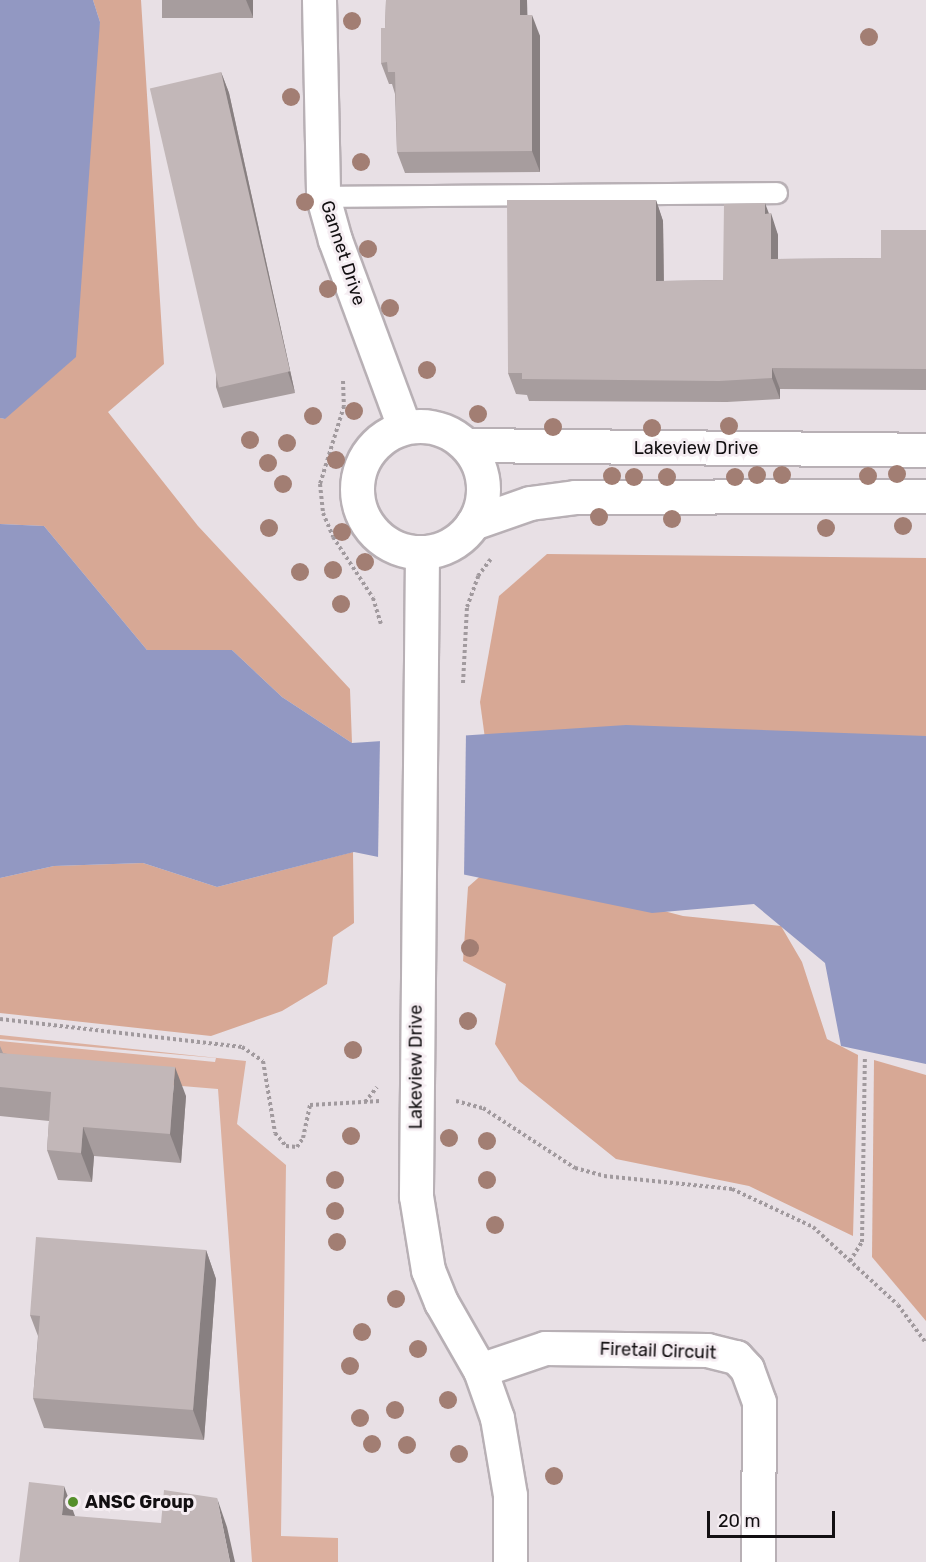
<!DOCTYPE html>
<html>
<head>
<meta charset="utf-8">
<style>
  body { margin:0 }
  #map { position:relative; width:926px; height:1562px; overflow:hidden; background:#e8e0e5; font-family:Rubik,sans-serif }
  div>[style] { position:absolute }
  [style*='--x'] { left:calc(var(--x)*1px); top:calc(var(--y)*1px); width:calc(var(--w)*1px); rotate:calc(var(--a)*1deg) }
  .green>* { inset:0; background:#dcb09f }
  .forest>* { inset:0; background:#d7a895 }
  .water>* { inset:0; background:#9298c2 }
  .pier>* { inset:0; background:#e8e0e5 }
  .path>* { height:4px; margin-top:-2px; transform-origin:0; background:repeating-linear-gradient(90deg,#a19a9e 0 3px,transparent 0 6px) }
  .roads { filter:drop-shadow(2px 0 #b8b0b5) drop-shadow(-2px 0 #b8b0b5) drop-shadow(0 2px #b8b0b5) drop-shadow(0 -2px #b8b0b5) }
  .service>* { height:20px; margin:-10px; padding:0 10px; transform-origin:10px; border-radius:10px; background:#fff }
  .minor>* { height:33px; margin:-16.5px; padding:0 16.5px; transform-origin:16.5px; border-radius:16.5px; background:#fff }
  .tertiary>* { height:33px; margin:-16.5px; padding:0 16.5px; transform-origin:16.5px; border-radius:16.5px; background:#fff }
  .tertiary>.ring { margin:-16.5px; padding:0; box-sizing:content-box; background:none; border:33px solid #fff; border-radius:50% }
  .trees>* { width:18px; height:18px; margin:-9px; border-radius:50%; background:#a27e73 }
  .wall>* { inset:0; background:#a79d9e; transform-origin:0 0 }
  .shaded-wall>* { inset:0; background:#888081 }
  .building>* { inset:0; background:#c2b7b8; transform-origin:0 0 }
  .dots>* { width:16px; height:16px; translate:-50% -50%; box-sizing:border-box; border:3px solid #f5edf2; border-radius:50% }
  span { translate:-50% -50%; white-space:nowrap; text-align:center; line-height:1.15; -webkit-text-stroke:6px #f5edf2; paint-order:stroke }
  .street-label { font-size:18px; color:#120f11 }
  .poi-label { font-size:18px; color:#120f11; font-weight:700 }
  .left { translate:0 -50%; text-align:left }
  .scale { position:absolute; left:707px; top:1511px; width:128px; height:27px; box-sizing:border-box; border:3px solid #120f11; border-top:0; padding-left:8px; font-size:18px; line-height:21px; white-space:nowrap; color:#120f11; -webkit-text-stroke:4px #f5edf2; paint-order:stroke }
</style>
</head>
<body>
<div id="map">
  <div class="green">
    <i style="clip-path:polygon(0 1035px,246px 1061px,237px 1124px,286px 1165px,281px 1536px,338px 1538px,338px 1562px,252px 1562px,218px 1089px,0 1071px,0 1041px,215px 1062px,216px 1058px,0 1039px)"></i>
  </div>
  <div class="forest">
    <i style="clip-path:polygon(93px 0,141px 0,164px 364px,108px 412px,198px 526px,350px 689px,352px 743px,282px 697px,232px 650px,147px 650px,44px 526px,0 524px,0 418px,5px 419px,100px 22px)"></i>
    <i style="clip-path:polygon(547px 554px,926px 558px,926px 738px,487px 753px,480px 702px,499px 596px)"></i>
    <i style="clip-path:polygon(353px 852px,354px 923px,333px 937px,327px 984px,282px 1011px,211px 1036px,0 1013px,0 878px,54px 866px,143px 863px,217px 887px)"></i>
    <i style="clip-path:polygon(486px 871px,537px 878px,683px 916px,781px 926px,802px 962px,827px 1039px,858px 1055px,853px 1236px,749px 1186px,616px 1159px,519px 1081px,495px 1044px,506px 984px,463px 961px,468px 887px)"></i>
    <i style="clip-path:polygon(874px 1060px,926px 1075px,926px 1321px,872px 1257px)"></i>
  </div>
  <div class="water">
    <i style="clip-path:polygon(0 0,93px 0,100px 22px,76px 357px,5px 419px,0 418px)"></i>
    <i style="clip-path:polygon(0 524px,44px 526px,147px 650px,232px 650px,282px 697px,352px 743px,626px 725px,926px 736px,926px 1064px,841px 1046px,825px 963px,754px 904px,652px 913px,354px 852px,217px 887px,143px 863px,54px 866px,0 878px)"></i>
  </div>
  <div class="pier">
    <i style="clip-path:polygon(466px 732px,464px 878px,378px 860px,380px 738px)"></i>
  </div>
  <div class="path">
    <i style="--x:343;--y:381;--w:25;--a:88"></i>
    <i style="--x:344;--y:406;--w:82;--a:107.1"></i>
    <i style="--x:320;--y:484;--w:29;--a:84"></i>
    <i style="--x:323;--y:513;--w:26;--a:67"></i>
    <i style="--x:333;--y:537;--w:73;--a:56.7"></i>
    <i style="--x:373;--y:598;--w:27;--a:73"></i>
    <i style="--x:463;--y:683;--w:76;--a:-87"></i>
    <i style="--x:467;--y:607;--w:33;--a:-70"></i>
    <i style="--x:478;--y:576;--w:21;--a:-53"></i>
    <i style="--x:0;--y:1019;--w:244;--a:6.6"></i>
    <i style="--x:242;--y:1047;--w:25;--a:34"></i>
    <i style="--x:263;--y:1061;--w:73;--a:80.5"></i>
    <i style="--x:275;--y:1133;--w:17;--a:50"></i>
    <i style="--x:286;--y:1146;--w:11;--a:5"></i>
    <i style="--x:297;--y:1147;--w:11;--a:-56"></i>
    <i style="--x:303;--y:1138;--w:34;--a:-78"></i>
    <i style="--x:310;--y:1105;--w:70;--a:-3.3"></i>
    <i style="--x:456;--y:1101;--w:28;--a:15"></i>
    <i style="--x:483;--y:1108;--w:110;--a:33.1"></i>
    <i style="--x:575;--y:1168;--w:30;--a:15"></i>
    <i style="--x:604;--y:1176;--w:129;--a:5.8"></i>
    <i style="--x:732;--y:1189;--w:89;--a:25.1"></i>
    <i style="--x:813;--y:1227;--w:115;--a:42.5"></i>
    <i style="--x:898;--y:1305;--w:47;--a:53.6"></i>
    <i style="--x:365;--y:1102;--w:19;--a:-51"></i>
    <i style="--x:850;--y:1261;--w:22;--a:-58"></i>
    <i style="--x:862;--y:1242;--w:183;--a:-89.1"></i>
  </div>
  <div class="roads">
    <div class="service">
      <i style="--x:323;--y:197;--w:454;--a:-0.5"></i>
    </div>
    <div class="minor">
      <i style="--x:319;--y:0;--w:197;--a:88.8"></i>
      <i style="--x:323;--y:197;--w:45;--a:74.4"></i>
      <i style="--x:335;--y:240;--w:199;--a:69.7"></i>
      <i style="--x:480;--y:1370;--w:69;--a:-18.7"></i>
      <i style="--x:545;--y:1348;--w:162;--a:0.7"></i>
      <i style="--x:707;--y:1350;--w:30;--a:14"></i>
      <i style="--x:736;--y:1357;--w:16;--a:47"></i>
      <i style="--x:747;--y:1369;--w:35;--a:70"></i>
      <i style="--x:759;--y:1402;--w:160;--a:90.4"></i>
    </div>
    <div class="tertiary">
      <i class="ring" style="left:357px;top:426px;width:93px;height:93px"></i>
      <i style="--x:466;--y:445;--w:460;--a:0.6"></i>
      <i style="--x:473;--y:523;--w:60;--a:-19.3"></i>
      <i style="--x:530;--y:503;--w:45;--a:-7.6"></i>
      <i style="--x:575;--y:497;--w:351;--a:-0.2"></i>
      <i style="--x:422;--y:554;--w:642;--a:90.54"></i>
      <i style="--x:416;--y:1196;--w:75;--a:80.8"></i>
      <i style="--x:428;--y:1270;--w:35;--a:68"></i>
      <i style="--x:441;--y:1302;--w:78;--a:60.2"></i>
      <i style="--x:480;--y:1370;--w:51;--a:70.5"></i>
      <i style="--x:497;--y:1418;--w:78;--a:80.4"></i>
      <i style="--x:510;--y:1495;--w:67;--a:90"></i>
    </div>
  </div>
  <div class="trees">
    <i style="left:352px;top:21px"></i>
    <i style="left:869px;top:37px"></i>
    <i style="left:291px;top:97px"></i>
    <i style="left:361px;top:162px"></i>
    <i style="left:305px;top:202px"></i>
    <i style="left:368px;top:249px"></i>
    <i style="left:328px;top:289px"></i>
    <i style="left:390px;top:308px"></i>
    <i style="left:427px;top:370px"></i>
    <i style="left:354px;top:411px"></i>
    <i style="left:478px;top:414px"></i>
    <i style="left:313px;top:416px"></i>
    <i style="left:729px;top:426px"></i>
    <i style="left:553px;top:427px"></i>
    <i style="left:652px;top:428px"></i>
    <i style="left:250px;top:440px"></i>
    <i style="left:287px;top:443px"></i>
    <i style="left:336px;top:460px"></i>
    <i style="left:268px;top:463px"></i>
    <i style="left:897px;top:474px"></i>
    <i style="left:757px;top:475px"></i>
    <i style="left:782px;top:475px"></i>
    <i style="left:612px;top:476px"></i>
    <i style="left:868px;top:476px"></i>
    <i style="left:634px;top:477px"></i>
    <i style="left:667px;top:477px"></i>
    <i style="left:735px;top:477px"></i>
    <i style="left:283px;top:484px"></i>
    <i style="left:599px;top:517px"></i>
    <i style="left:672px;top:519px"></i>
    <i style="left:903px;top:526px"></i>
    <i style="left:269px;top:528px"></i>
    <i style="left:826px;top:528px"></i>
    <i style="left:342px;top:532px"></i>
    <i style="left:365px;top:562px"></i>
    <i style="left:333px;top:570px"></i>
    <i style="left:300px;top:572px"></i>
    <i style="left:341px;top:604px"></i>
    <i style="left:470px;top:948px"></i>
    <i style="left:468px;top:1021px"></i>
    <i style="left:353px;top:1050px"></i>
    <i style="left:351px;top:1136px"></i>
    <i style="left:449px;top:1138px"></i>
    <i style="left:487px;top:1141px"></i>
    <i style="left:335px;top:1180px"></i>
    <i style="left:487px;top:1180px"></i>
    <i style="left:335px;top:1211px"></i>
    <i style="left:495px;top:1225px"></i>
    <i style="left:337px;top:1242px"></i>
    <i style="left:396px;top:1299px"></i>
    <i style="left:362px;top:1332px"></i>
    <i style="left:418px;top:1349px"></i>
    <i style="left:350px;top:1366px"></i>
    <i style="left:448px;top:1400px"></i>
    <i style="left:395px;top:1410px"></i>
    <i style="left:360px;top:1418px"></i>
    <i style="left:372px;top:1444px"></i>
    <i style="left:407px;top:1445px"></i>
    <i style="left:459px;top:1454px"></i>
    <i style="left:554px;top:1476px"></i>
  </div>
  <div class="wall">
    <i style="left:162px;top:0;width:91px;height:18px"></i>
    <i style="clip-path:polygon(386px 0,527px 0,527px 15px,540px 36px,540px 172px,405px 173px,397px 152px,395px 94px,392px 84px,389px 84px,381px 63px,385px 28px)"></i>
    <i style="clip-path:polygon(221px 72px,229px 93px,295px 393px,223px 408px,216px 387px)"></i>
    <i style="clip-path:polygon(656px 200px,663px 221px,664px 281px,723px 280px,769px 214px,778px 235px,778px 259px,881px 258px,926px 230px,926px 390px,780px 389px,780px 399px,727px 402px,529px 401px,527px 395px,516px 394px,508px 373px)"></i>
    <i style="clip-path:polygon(0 1046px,3px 1053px,186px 1096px,181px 1163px,94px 1156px,92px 1182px,58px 1180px,47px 1150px,49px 1121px,0 1116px)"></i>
    <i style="clip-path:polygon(206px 1250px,216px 1279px,204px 1440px,44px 1428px,33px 1398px,38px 1336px,30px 1315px)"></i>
  </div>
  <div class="shaded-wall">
    <i style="clip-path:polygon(246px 0,253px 0,253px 17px)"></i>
    <i style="clip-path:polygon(520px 0,527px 0,528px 36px,520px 15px)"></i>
    <i style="clip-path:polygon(532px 15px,540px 36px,540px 172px,532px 151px)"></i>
    <i style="clip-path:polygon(221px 72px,229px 93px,295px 393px,288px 372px)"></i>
    <i style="clip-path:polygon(656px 200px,663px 221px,664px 302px,656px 281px)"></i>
    <i style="clip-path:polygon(765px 203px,771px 219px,771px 213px,778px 235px,778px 280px,771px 259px,765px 214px)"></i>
    <i style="clip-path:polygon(772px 368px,780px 389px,780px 399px,772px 378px)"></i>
    <i style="clip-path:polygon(175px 1067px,186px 1096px,181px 1163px,170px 1134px)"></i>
    <i style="clip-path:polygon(83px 1127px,94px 1156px,92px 1182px,81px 1153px)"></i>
    <i style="clip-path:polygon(206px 1250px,216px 1279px,204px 1440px,193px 1410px)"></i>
    <i style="clip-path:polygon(64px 1486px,75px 1516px,73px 1545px,62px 1515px)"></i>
    <i style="clip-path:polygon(217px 1498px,227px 1527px,235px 1562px,230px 1562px)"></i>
  </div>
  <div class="building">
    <i style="clip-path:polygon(386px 0,520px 0,520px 15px,532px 15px,532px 151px,397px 152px,395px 72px,388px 72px,387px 62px,381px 63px,381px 28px,385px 28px)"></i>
    <i style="left:221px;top:72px;width:307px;height:73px;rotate:77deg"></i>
    <i style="clip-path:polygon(507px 200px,656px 200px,656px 281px,723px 280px,724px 204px,765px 203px,765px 214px,771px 213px,771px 259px,881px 258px,881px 230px,926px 230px,926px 369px,772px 368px,772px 378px,719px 381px,522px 379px,522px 373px,508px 373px)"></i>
    <i style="clip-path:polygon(0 1053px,175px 1067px,170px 1134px,83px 1127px,81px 1153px,47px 1150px,51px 1092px,0 1087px)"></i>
    <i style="clip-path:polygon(36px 1237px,206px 1250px,193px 1410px,33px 1398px,40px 1316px,30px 1315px)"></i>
    <i style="clip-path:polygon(29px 1482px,64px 1486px,62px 1515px,161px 1523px,164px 1490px,217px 1498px,230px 1562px,19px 1562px)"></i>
  </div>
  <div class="dots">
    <i style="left:73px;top:1502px;background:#558f2b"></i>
  </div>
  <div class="street-label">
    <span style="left:343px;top:253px;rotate:72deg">Gannet Drive</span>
    <span style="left:696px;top:448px">Lakeview Drive</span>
    <span style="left:416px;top:1067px;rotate:-90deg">Lakeview Drive</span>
    <span style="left:658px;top:1351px;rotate:2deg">Firetail Circuit</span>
  </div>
  <div class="poi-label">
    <span class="left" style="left:85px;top:1502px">ANSC Group</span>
  </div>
  <div class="scale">20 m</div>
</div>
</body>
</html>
